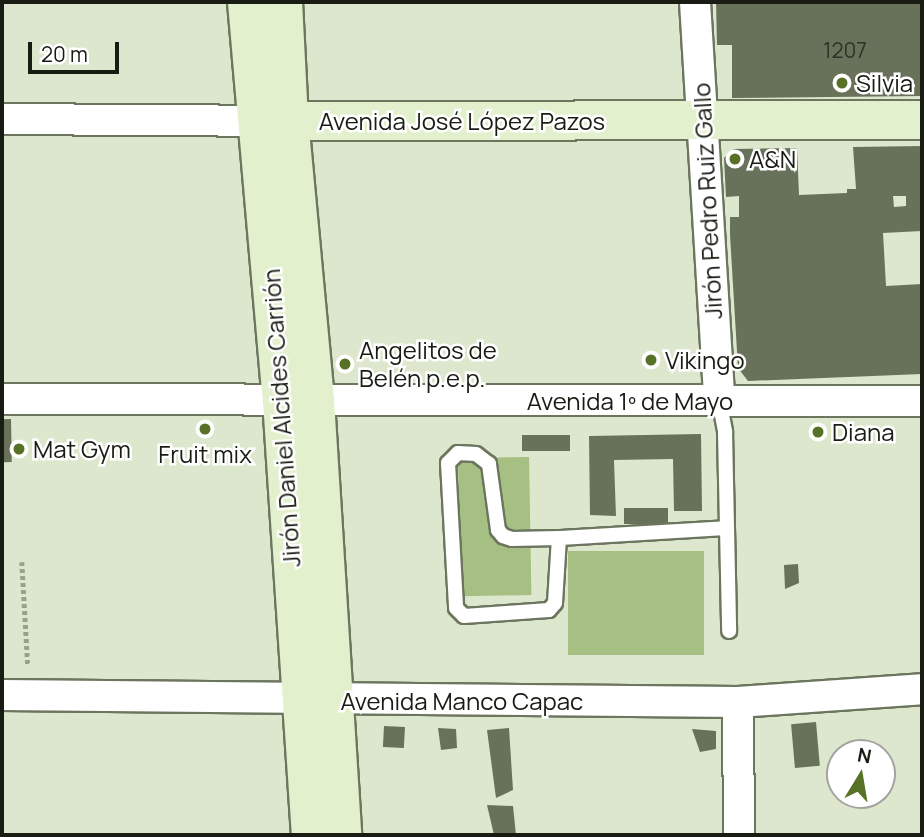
<!DOCTYPE html>
<html>
<head>
<meta charset="utf-8">
<style>
  body { margin:0 }
  #map { position:relative; width:924px; height:837px; overflow:hidden; background:#dce7cd; font-family:Manrope,sans-serif }
  div>[style] { position:absolute }
  [style*='--x'] { left:calc(var(--x)*1px); top:calc(var(--y)*1px); width:calc(var(--w)*1px); rotate:calc(var(--a)*1deg) }
  .green>* { inset:0; background:#a6bf82; transform-origin:0 0 }
  .building>* { inset:0; background:#68725b; transform-origin:0 0 }
  .path>* { height:4.5px; margin-top:-2.25px; transform-origin:0; background:repeating-linear-gradient(90deg,#98a18d 0 3.5px,transparent 0 7px) }
  .roads { filter:drop-shadow(2px 0 #6c765f) drop-shadow(-2px 0 #6c765f) drop-shadow(0 2px #6c765f) drop-shadow(0 -2px #6c765f) }
  .lane>* { height:14px; margin:-7px; padding:0 7px; transform-origin:7px; border-radius:7px; background:#fff }
  .street>* { height:30px; margin:-15px; padding:0 15px; transform-origin:15px; border-radius:15px; background:#fff }
  .secondary>* { height:38px; margin:-19px; padding:0 19px; transform-origin:19px; border-radius:19px; background:#e3f0cd }
  .dots>* { width:19px; height:19px; translate:-50% -50%; box-sizing:border-box; border:4px solid #fff; border-radius:50% }
  span { translate:-50% -50%; white-space:nowrap; text-align:center; line-height:1.15; -webkit-text-stroke:5px #fff; paint-order:stroke }
  .number-label { font-size:21px; color:#2c3225 }
  .number-label span { -webkit-text-stroke-width:0 }
  .poi-label { font-size:24px; color:#181c13 }
  .left { translate:0 -50%; text-align:left }
  .street-label { font-size:24px; color:#181c13 }
  .frame { position:absolute; inset:0; border:4px solid #181c13; pointer-events:none }
  .north { position:absolute; left:826px; top:739px; width:70px; height:70px; box-sizing:border-box; background:#fff; border:2px solid #a3a4a1; border-radius:50%; rotate:11deg; font-size:19px; font-weight:700; line-height:28px; text-align:center; color:#181c13 }
  .north::after { content:''; display:block; margin:auto; width:24px; height:32px; background:#577226; clip-path:polygon(50% 0,100% 100%,50% 72%,0 100%) }
  .scale { position:absolute; left:28px; top:42px; width:91px; height:32px; box-sizing:border-box; border:4px solid #181c13; border-top:0; padding-left:9px; font-size:21px; line-height:24px; white-space:nowrap; color:#181c13; -webkit-text-stroke:5px #fff; paint-order:stroke }
</style>
</head>
<body>
<div id="map">
  <div class="green">
    <i style="left:529px;top:457px;width:138px;height:71px;rotate:89deg"></i>
    <i style="left:568px;top:551px;width:136px;height:104px"></i>
  </div>
  <div class="building">
    <i style="clip-path:polygon(716px 2px,922px 2px,922px 96px,732px 98px,732px 45px,717px 45px)"></i>
    <i style="clip-path:polygon(evenodd,922px 146px,922px 231px,883px 233px,886px 286px,922px 284px,922px 374px,748px 381px,738px 368px,730px 235px,730px 217px,739px 217px,739px 196px,726px 197px,724px 158px,734px 149px,797px 148px,799px 195px,847px 193px,847px 189px,856px 189px,853px 147px,922px 146px,893px 196px,906px 196px,906px 206px,894px 207px,893px 196px)"></i>
    <i style="left:11px;top:419px;width:43px;height:9px;rotate:89deg"></i>
    <i style="clip-path:polygon(701px 434px,702px 511px,674px 511px,673px 459px,614px 460px,616px 516px,590px 515px,589px 436px)"></i>
    <i style="left:522px;top:435px;width:48px;height:16px"></i>
    <i style="left:668px;top:508px;width:16px;height:44px;rotate:90deg"></i>
    <i style="clip-path:polygon(798px 564px,799px 583px,785px 589px,784px 565px)"></i>
    <i style="left:816px;top:722px;width:44px;height:25px;rotate:85deg"></i>
    <i style="left:384px;top:726px;width:21px;height:21px;rotate:3deg"></i>
    <i style="clip-path:polygon(438px 728px,456px 729px,457px 748px,441px 750px)"></i>
    <i style="clip-path:polygon(509px 728px,513px 790px,496px 798px,487px 730px)"></i>
    <i style="clip-path:polygon(692px 729px,716px 731px,716px 749px,700px 752px)"></i>
    <i style="clip-path:polygon(487px 805px,513px 806px,516px 835px,494px 835px)"></i>
  </div>
  <div class="path">
    <i style="--x:22;--y:562;--w:104;--a:86.7"></i>
  </div>
  <div class="roads">
    <div class="lane">
      <i style="--x:719;--y:400;--w:33;--a:79"></i>
      <i style="--x:725;--y:432;--w:199;--a:88.8"></i>
      <i style="--x:559;--y:538;--w:47;--a:178.8"></i>
      <i style="--x:512;--y:539;--w:9;--a:-162"></i>
      <i style="--x:503;--y:536;--w:8;--a:-130"></i>
      <i style="--x:498;--y:530;--w:67;--a:-97.8"></i>
      <i style="--x:489;--y:464;--w:16;--a:-142"></i>
      <i style="--x:476;--y:454;--w:18;--a:-177"></i>
      <i style="--x:458;--y:453;--w:14;--a:135"></i>
      <i style="--x:448;--y:463;--w:145;--a:86.8"></i>
      <i style="--x:456;--y:608;--w:11;--a:45"></i>
      <i style="--x:464;--y:616;--w:85;--a:-4"></i>
      <i style="--x:549;--y:610;--w:9;--a:-49"></i>
      <i style="--x:555;--y:603;--w:65;--a:-86.5"></i>
      <i style="--x:559;--y:538;--w:168;--a:-3.4"></i>
    </div>
    <div class="street">
      <i style="--x:695;--y:2;--w:399;--a:86.5"></i>
      <i style="--x:2;--y:119;--w:255;--a:0.4"></i>
      <i style="--x:2;--y:399;--w:920;--a:0.12"></i>
      <i style="--x:2;--y:695;--w:736;--a:0.54"></i>
      <i style="--x:738;--y:702;--w:184;--a:-4"></i>
      <i style="--x:738;--y:702;--w:133;--a:89.6"></i>
    </div>
    <div class="secondary">
      <i style="--x:247;--y:2;--w:400;--a:85"></i>
      <i style="--x:282;--y:400;--w:436;--a:86.2"></i>
      <i style="--x:283;--y:2;--w:118;--a:87.1"></i>
      <i style="--x:289;--y:120;--w:282;--a:84.7"></i>
      <i style="--x:315;--y:401;--w:435;--a:86.4"></i>
      <i style="--x:263;--y:121;--w:659;--a:-0.09"></i>
    </div>
  </div>
  <div class="dots">
    <i style="left:842px;top:83px;background:#577226"></i>
    <i style="left:735px;top:159px;background:#577226"></i>
    <i style="left:651px;top:360px;background:#577226"></i>
    <i style="left:345px;top:364px;background:#577226"></i>
    <i style="left:205px;top:429px;background:#577226"></i>
    <i style="left:818px;top:432px;background:#577226"></i>
    <i style="left:19px;top:449px;background:#577226"></i>
  </div>
  <div class="number-label">
    <span style="left:845px;top:50px">1207</span>
  </div>
  <div class="poi-label">
    <span class="left" style="left:856px;top:83px">Silvia</span>
    <span class="left" style="left:749px;top:159px">A&amp;N</span>
    <span class="left" style="left:359px;top:364px">Angelitos de<br>Belén p.e.p.</span>
    <span class="left" style="left:665px;top:360px">Vikingo</span>
    <span class="left" style="left:832px;top:432px">Diana</span>
    <span class="left" style="left:33px;top:449px">Mat Gym</span>
    <span style="left:205px;top:454px">Fruit mix</span>
  </div>
  <div class="street-label">
    <span style="left:462px;top:121px">Avenida José López Pazos</span>
    <span style="left:707px;top:201px;rotate:-93deg">Jirón Pedro Ruiz Gallo</span>
    <span style="left:630px;top:401px">Avenida 1º de Mayo</span>
    <span style="left:281px;top:418px;rotate:-94deg">Jirón Daniel Alcides Carrión</span>
    <span style="left:462px;top:701px">Avenida Manco Capac</span>
  </div>
  <div class="frame"></div>
  <div class="north">N</div>
  <div class="scale">20 m</div>
</div>
</body>
</html>
